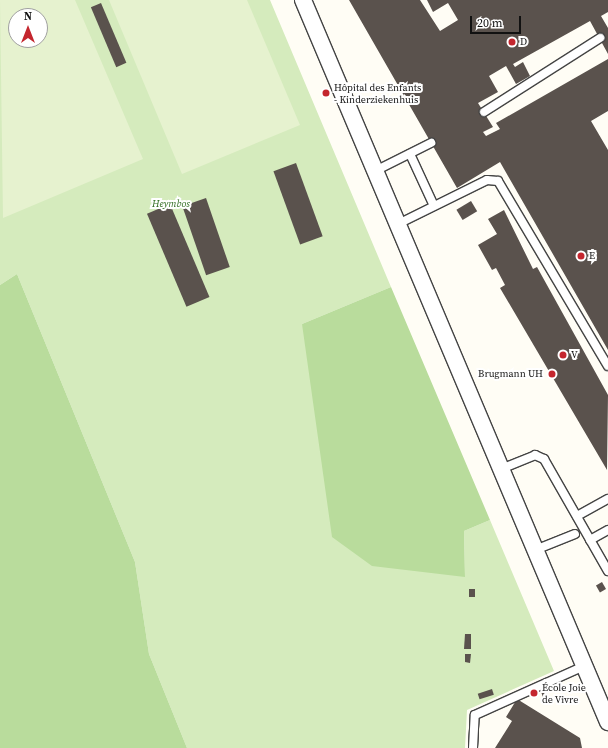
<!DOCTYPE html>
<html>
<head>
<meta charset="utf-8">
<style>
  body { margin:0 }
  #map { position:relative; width:608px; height:748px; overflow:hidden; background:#fffdf5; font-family:"Source Serif 4",serif }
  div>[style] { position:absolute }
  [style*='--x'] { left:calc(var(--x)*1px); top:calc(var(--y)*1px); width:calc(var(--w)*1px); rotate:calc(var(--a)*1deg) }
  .green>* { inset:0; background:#d5ebbd }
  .forest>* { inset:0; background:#b9dc9c }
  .pitch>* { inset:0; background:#e6f2cf }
  .building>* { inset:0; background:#5a524d; transform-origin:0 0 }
  .roads { filter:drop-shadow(1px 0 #444) drop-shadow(-1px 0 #444) drop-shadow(0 1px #444) drop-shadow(0 -1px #444) }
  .service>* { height:8px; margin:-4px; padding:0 4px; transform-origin:4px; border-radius:4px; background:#fff }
  .minor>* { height:16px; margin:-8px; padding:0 8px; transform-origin:8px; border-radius:8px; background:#fff }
  .dots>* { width:11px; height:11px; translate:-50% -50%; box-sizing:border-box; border:2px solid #fff; border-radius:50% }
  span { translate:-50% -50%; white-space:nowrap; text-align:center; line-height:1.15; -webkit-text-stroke:4px #fff; paint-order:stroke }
  .poi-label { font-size:10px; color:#111 }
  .left { translate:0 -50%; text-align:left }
  .right { translate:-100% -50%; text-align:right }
  .park-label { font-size:10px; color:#2f6b1f; font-style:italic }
  .north { position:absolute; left:8px; top:8px; width:40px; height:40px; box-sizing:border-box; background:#fff; border:1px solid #a0a0a0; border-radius:50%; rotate:0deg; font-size:11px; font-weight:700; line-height:16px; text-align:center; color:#111 }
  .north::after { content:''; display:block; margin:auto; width:14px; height:18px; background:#c4262e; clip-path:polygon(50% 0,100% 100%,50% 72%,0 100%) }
  .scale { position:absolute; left:470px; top:16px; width:51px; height:18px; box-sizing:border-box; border:2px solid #111; border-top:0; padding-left:5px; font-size:12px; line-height:14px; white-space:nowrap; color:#111; -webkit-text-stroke:3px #fff; paint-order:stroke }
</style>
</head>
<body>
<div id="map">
  <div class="green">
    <i style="clip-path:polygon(evenodd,0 0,270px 0,391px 287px,302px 324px,465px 577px,464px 531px,490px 520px,554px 671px,467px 710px,465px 748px,187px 748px,149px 654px,135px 562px,17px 274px,0 285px,0 0,16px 16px,40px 16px,40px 40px,16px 40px,16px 16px)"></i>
  </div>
  <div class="forest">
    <i style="clip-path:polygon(17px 274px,135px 562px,149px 654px,187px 748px,0 748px,0 285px)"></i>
    <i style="clip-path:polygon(391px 287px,490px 520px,464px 531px,465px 577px,372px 566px,332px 537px,302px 324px)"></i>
  </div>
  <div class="pitch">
    <i style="clip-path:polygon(evenodd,0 0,75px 0,143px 159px,3px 218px,0 0,16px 16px,40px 16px,40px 40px,16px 40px,16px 16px)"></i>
    <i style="clip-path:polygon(109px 0,247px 0,300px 125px,182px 174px)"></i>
  </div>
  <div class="building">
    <i style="clip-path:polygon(349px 0,420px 0,440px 31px,458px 20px,448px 3px,433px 12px,427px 0,608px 0,608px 12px,601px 16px,608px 28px,608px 54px,590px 21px,513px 64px,515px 67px,523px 62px,530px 76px,516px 84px,506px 66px,489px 76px,498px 92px,478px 103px,493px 127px,483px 132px,486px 136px,500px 129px,496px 123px,608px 59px,608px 111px,591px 121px,608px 150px,608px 350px,500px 162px,457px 188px)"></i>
    <i style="left:101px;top:3px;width:65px;height:11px;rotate:67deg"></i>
    <i style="left:296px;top:163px;width:78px;height:24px;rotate:70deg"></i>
    <i style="left:206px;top:198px;width:73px;height:25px;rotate:71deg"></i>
    <i style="left:471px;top:201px;width:12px;height:17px;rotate:59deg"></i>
    <i style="left:170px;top:204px;width:101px;height:25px;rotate:67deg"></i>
    <i style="clip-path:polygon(504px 210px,533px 269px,537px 267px,608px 395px,607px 470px,500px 288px,505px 285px,496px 268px,492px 270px,478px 245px,497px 234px,488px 219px)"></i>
    <i style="left:602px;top:582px;width:8px;height:7px;rotate:60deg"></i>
    <i style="left:469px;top:589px;width:6px;height:8px"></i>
    <i style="clip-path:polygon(465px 634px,471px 634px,471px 649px,464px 649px)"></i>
    <i style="clip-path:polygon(465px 654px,471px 654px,470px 663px,465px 662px)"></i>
    <i style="left:545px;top:688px;width:12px;height:5px;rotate:70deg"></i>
    <i style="left:492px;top:689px;width:6px;height:15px;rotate:72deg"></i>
    <i style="clip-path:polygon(517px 699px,580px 738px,582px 748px,495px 748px,512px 721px,506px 717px)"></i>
  </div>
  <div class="roads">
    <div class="service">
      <i style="--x:484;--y:112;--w:138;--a:-32.5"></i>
      <i style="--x:410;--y:154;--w:57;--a:65.2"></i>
      <i style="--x:375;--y:171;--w:63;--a:-26.6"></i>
      <i style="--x:398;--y:224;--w:99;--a:-26.3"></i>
      <i style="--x:487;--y:180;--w:11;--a:5"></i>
      <i style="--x:498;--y:181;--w:215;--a:59.3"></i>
      <i style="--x:501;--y:469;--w:37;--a:-22"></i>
      <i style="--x:535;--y:455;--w:10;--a:24"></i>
      <i style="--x:544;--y:459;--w:129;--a:60.3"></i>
      <i style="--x:577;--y:516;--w:35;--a:-29"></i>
      <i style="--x:590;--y:540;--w:21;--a:-29"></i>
      <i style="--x:535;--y:550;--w:43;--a:-21.8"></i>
      <i style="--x:473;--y:748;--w:33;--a:-87"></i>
      <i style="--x:475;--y:715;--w:120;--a:-24.2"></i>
    </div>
    <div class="minor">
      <i style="--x:303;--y:0;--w:784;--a:67.1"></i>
    </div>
  </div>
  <div class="dots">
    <i style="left:512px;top:42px;background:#c4262e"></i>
    <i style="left:326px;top:93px;background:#c4262e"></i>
    <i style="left:581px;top:256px;background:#c4262e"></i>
    <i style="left:563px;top:355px;background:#c4262e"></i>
    <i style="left:552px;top:374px;background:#c4262e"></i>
    <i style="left:534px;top:693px;background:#c4262e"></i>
  </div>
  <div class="poi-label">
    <span class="left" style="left:520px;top:42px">D</span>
    <span class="left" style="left:334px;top:93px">Hôpital des Enfants<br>- Kinderziekenhuis</span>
    <span class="left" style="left:589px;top:256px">E</span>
    <span class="left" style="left:571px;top:355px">V</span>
    <span class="right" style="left:543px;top:374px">Brugmann UH</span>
    <span class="left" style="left:542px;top:693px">École Joie<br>de Vivre</span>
  </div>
  <div class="park-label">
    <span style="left:171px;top:204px">Heymbos</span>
  </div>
  <div class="north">N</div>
  <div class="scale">20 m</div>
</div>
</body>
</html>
